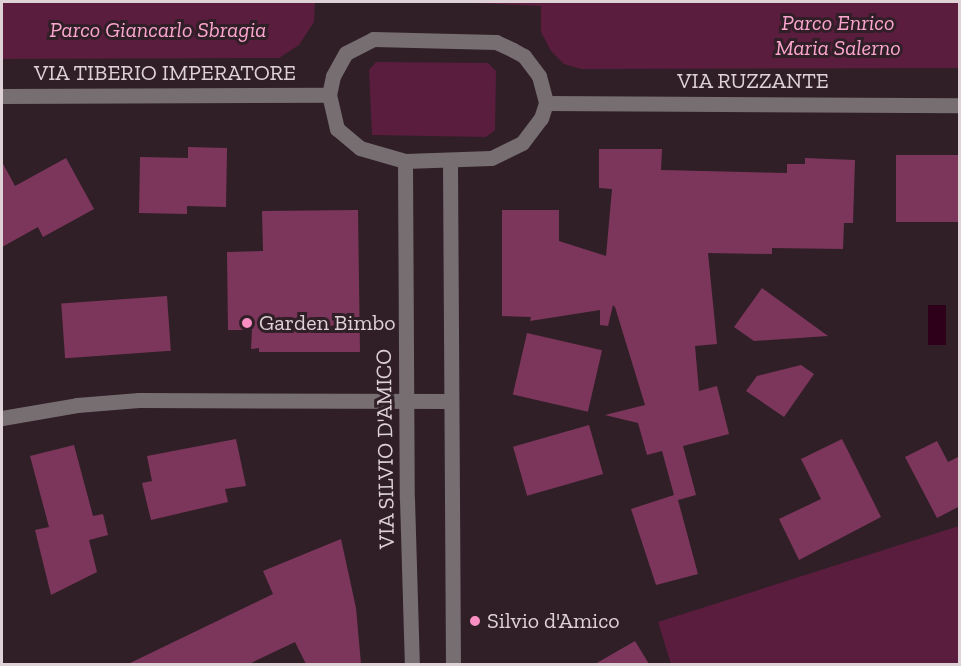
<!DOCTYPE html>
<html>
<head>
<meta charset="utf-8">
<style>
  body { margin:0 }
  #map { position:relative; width:961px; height:666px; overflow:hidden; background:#301f27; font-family:"Zilla Slab",serif }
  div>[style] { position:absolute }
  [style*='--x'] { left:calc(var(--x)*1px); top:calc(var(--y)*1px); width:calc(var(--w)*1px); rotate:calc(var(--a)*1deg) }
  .green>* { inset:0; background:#5a1d3e }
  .water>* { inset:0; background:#2e001a; transform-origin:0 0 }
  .building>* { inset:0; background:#7d365b; transform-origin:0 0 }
  .minor>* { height:15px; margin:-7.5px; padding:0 7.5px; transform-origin:7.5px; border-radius:7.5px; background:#776e72 }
  .dots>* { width:16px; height:16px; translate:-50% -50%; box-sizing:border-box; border:3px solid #301f27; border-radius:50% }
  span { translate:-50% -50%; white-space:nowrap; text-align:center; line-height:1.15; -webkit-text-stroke:6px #301f27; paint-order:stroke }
  .park-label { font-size:22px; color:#fba6ce; font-style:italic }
  .street-label { font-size:22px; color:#ded2d7 }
  .poi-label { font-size:22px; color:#ded2d7 }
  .left { translate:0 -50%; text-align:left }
  .frame { position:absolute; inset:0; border:3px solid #ded2d7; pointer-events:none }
</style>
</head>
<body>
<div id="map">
  <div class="green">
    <i style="clip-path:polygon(2px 2px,315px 2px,314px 22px,299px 45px,279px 58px,2px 59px)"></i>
    <i style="clip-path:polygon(451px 2px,959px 2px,959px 68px,581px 69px,564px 64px,551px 51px,541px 32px,541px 6px)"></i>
    <i style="clip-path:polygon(376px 62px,488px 63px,496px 71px,495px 130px,486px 137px,372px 135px,369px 70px)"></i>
    <i style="clip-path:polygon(959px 526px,959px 664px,671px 664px,658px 622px)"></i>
  </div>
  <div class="water">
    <i style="left:946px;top:305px;width:40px;height:18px;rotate:90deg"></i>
  </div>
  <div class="building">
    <i style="clip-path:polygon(188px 147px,227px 148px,226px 207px,187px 206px,187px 214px,139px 213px,140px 157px,188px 158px)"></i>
    <i style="clip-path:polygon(599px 149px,662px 149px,661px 170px,787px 173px,787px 164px,805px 164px,805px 158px,855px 160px,853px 223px,844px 223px,843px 249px,772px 248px,772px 254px,708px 253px,717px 344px,695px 346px,699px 391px,717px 386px,729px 434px,683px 446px,696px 495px,678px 500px,698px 574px,656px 585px,631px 509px,674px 495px,662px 451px,647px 455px,638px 423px,605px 415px,645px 405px,615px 307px,613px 305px,608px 326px,600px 325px,600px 310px,530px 321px,531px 317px,502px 316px,502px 210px,559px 210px,559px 241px,606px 256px,612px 189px,599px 188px)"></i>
    <i style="left:896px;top:155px;width:64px;height:67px"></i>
    <i style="clip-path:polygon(66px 158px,94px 209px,43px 237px,38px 227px,2px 247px,2px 162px,15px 186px)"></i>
    <i style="clip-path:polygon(358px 210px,360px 352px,259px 352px,259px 348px,251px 349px,252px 330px,228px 330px,227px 252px,263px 251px,262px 211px)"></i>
    <i style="clip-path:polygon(762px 288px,828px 336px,754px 341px,734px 327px)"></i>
    <i style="left:167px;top:296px;width:55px;height:106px;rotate:86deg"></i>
    <i style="left:527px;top:333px;width:77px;height:63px;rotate:13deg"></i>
    <i style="clip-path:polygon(801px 365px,814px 374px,784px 417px,746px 391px,757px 376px)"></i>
    <i style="left:589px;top:425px;width:51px;height:79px;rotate:74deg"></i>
    <i style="clip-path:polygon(236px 439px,246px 486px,225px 489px,228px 502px,151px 520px,142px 483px,152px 481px,147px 456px)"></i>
    <i style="clip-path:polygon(842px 439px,881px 517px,799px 560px,779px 519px,821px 499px,801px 459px)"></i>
    <i style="clip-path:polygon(937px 441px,948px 462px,960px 456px,960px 506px,937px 518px,905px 457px)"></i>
    <i style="clip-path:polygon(74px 445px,93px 516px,103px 514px,108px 535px,89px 540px,97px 572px,51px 595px,35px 530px,49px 527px,30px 456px)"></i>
    <i style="clip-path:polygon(341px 539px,356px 608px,361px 664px,306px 664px,295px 642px,249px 664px,128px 664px,273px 594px,263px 571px)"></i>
    <i style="clip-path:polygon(635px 641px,649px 664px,595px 664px)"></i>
  </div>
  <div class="minor">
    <i style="--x:373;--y:39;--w:123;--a:1.4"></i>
    <i style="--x:496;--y:42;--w:19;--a:25"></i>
    <i style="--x:513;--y:50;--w:13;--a:29"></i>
    <i style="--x:524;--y:56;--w:25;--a:53"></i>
    <i style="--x:539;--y:76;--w:28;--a:75"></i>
    <i style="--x:546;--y:103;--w:16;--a:108"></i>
    <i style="--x:541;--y:118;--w:31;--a:127"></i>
    <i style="--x:522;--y:143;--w:34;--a:154"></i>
    <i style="--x:491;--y:158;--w:86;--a:178"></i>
    <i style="--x:405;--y:161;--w:47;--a:-163.9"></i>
    <i style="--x:360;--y:148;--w:30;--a:-140"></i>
    <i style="--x:337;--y:129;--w:35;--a:-103"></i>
    <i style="--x:329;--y:95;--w:19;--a:-78"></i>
    <i style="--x:333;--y:76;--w:26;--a:-61"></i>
    <i style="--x:346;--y:53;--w:30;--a:-27"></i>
    <i style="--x:2;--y:96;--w:327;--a:-0.2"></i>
    <i style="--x:546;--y:103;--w:414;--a:0.3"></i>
    <i style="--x:405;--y:161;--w:338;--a:89.7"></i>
    <i style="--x:407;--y:499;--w:165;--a:88.3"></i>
    <i style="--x:450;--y:162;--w:502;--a:89.66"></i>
    <i style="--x:2;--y:418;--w:76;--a:-9.8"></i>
    <i style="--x:77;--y:405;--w:62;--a:-4.6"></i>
    <i style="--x:139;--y:400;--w:312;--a:0.2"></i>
  </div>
  <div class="dots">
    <i style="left:247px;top:323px;background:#fb8fc4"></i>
    <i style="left:475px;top:621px;background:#fb8fc4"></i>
  </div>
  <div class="park-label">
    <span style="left:838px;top:35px">Parco Enrico<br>Maria Salerno</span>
    <span style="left:158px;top:30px">Parco Giancarlo Sbragia</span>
  </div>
  <div class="street-label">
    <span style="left:165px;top:73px">VIA TIBERIO IMPERATORE</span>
    <span style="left:753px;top:81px">VIA RUZZANTE</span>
    <span style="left:385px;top:449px;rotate:-91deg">VIA SILVIO D'AMICO</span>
  </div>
  <div class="poi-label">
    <span class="left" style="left:259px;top:323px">Garden Bimbo</span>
    <span class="left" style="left:487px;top:621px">Silvio d'Amico</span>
  </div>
  <div class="frame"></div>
</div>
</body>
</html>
